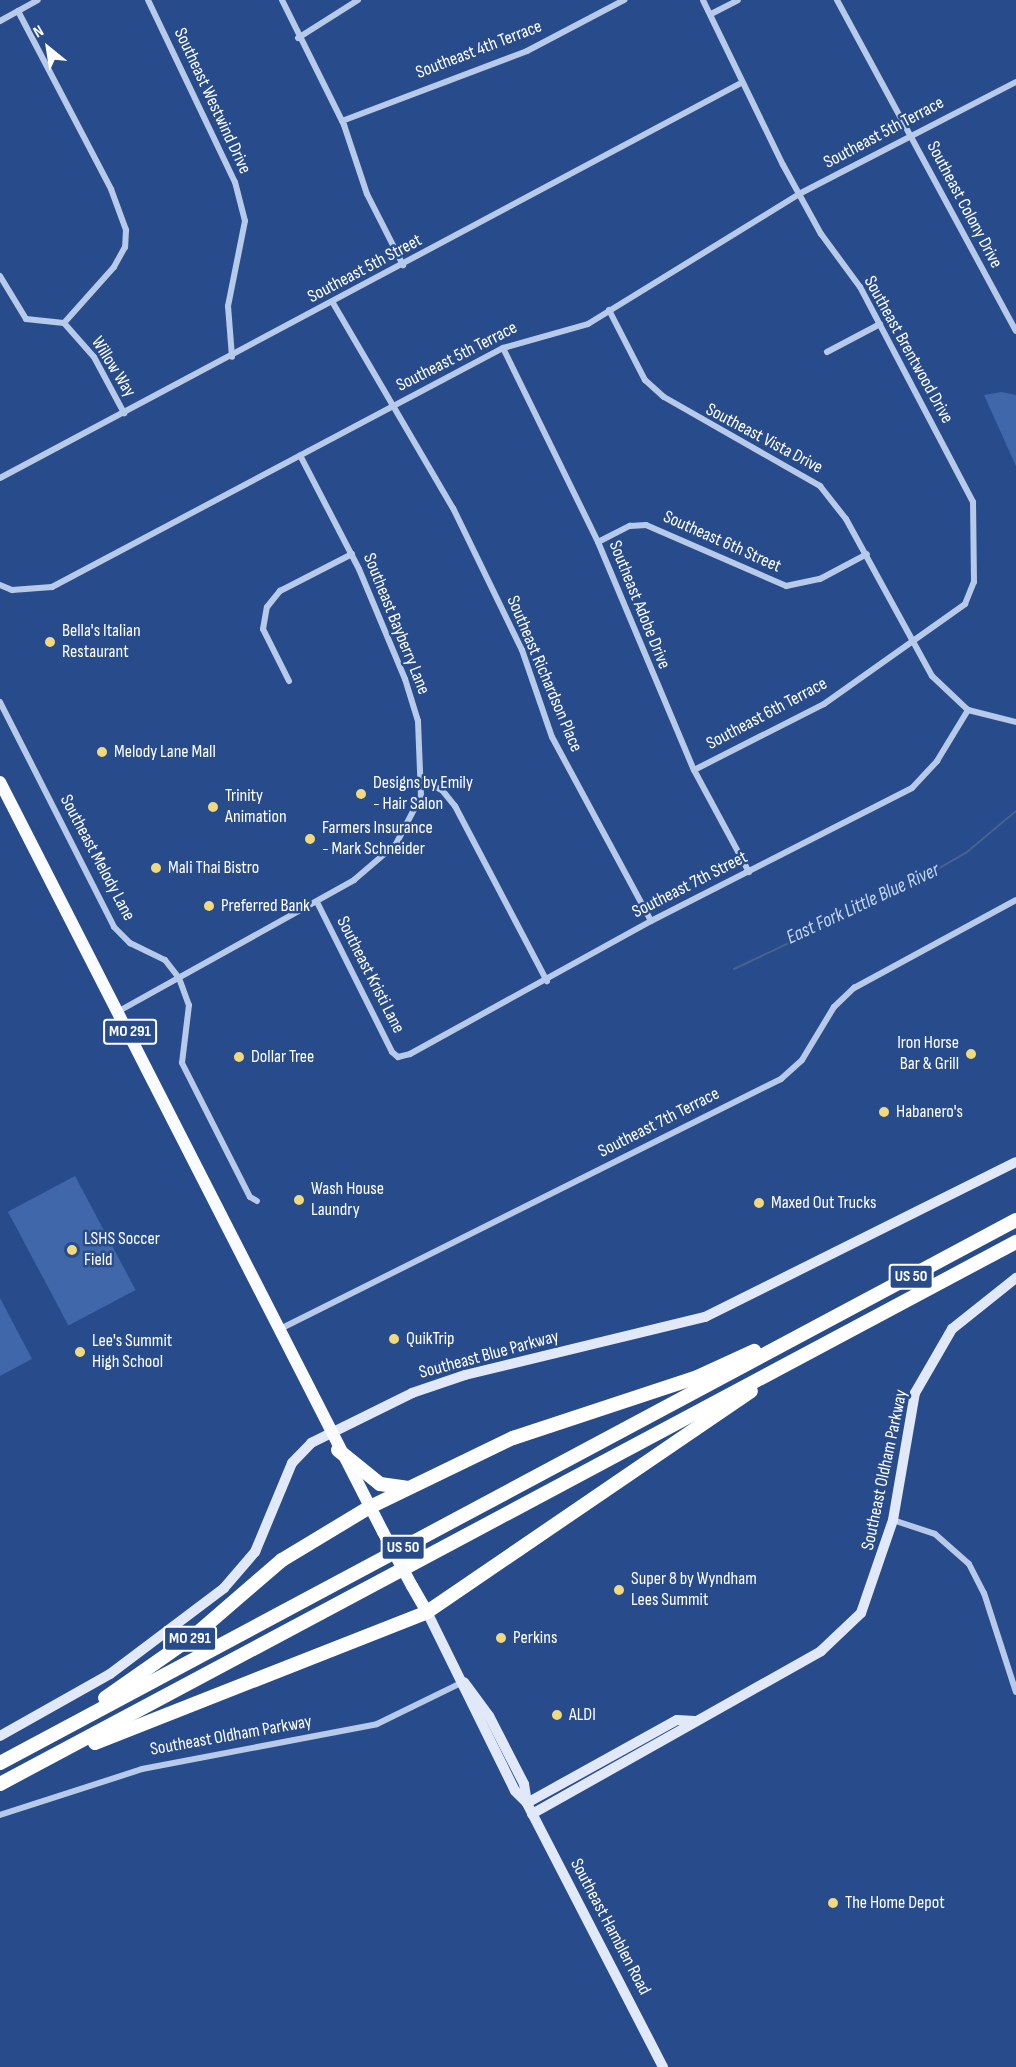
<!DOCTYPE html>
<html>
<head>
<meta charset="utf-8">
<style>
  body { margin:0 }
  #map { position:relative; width:1016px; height:2067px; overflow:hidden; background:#284c8b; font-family:"Sofia Sans Condensed",sans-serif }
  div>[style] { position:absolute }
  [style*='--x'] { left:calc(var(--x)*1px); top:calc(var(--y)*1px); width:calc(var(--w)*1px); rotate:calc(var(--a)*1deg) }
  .green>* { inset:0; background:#4067a9; transform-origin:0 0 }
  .stream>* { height:2px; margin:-1px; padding:0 1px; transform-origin:1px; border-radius:1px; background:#48618f }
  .street>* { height:6px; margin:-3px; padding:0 3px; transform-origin:3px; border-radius:3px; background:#b7cae9 }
  .secondary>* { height:10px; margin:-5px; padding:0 5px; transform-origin:5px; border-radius:5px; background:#e1e9f8 }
  .primary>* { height:12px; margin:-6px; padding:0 6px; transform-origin:6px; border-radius:6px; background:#fafbfe }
  .highway>* { height:14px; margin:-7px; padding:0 7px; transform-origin:7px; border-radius:7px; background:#fff }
  .primary-bridge>* { height:12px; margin:-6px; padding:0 6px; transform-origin:6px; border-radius:6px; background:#fafbfe }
  .dots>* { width:16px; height:16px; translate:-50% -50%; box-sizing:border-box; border:3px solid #284c8b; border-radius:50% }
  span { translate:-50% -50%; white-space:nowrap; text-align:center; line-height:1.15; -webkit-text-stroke:5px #284c8b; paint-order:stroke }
  .shield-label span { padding:2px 4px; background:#284c8b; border:2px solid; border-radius:4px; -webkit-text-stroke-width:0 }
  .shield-label { font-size:16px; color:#fff; font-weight:700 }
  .street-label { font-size:18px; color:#fff }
  .poi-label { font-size:18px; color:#fff }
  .left { translate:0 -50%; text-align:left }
  .right { translate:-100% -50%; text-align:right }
  .water-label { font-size:20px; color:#c3d4f1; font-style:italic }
  .north { position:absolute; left:18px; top:18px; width:60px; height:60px; -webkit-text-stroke:4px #284c8b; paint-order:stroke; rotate:330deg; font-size:16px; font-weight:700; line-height:24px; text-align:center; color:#fff }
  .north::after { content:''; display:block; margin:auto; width:21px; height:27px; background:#fff; clip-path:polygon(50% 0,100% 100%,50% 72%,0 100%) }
</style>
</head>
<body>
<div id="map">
  <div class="green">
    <i style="clip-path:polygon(1001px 392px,1016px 395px,1016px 466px,984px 395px)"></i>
    <i style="left:75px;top:1176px;width:129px;height:76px;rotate:62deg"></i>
    <i style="clip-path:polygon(0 1298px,32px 1359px,0 1376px)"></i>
  </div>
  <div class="stream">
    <i style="--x:734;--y:969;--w:189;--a:-25.3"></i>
    <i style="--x:905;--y:888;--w:72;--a:-30.1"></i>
    <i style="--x:967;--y:852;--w:64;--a:-39.9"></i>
  </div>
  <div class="street">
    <i style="--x:148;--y:0;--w:202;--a:64.5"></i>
    <i style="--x:235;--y:182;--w:40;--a:75.6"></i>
    <i style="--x:245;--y:221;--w:87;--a:101.3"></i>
    <i style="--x:228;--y:306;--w:51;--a:85.5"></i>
    <i style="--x:282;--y:0;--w:140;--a:63.6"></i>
    <i style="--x:344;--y:125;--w:73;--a:71.6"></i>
    <i style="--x:367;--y:194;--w:80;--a:63.1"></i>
    <i style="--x:837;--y:0;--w:376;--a:61.6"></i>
    <i style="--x:18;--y:11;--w:201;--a:62.4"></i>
    <i style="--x:111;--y:189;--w:44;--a:69.9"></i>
    <i style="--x:126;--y:230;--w:17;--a:93"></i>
    <i style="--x:125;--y:247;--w:23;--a:119"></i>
    <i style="--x:114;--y:267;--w:75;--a:131.8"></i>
    <i style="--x:711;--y:14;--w:30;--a:-27"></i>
    <i style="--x:0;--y:21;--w:43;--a:-28.9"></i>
    <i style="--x:298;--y:38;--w:71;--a:-32.3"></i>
    <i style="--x:342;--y:121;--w:198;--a:-20.7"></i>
    <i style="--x:527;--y:51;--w:110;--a:-27.7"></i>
    <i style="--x:0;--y:276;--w:50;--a:58.8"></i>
    <i style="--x:26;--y:319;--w:38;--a:6"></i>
    <i style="--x:64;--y:323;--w:45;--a:48.6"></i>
    <i style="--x:94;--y:357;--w:64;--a:61.8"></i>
    <i style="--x:333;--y:303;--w:238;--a:59.7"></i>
    <i style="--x:453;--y:508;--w:158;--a:64.1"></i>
    <i style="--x:522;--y:650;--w:92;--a:71"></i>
    <i style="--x:552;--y:737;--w:209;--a:61.7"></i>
    <i style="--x:609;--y:310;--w:79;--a:62.8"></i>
    <i style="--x:645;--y:380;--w:25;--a:42"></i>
    <i style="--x:664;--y:397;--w:180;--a:29.7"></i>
    <i style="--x:820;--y:486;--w:42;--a:51.8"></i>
    <i style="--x:846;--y:519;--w:179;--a:61.3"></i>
    <i style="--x:932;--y:676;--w:50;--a:43.4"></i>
    <i style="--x:968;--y:710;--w:49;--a:14"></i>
    <i style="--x:503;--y:348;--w:216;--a:63.9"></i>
    <i style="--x:598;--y:542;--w:247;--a:67.2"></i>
    <i style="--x:694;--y:770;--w:116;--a:61.7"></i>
    <i style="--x:827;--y:352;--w:60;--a:-27.8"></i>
    <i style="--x:0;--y:478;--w:840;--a:-28.06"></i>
    <i style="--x:598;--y:542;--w:36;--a:-27"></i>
    <i style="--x:630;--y:526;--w:16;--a:-4"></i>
    <i style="--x:646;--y:525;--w:153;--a:23.5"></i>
    <i style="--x:786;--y:586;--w:35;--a:-12"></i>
    <i style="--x:820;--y:579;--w:53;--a:-28"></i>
    <i style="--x:0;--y:585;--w:13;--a:23"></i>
    <i style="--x:12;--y:590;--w:40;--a:-4.3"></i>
    <i style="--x:52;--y:587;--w:510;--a:-27.92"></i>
    <i style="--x:503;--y:348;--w:88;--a:-15.8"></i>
    <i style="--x:588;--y:324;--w:248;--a:-31.6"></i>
    <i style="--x:799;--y:194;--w:244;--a:-27.3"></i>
    <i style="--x:289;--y:681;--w:58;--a:-116.6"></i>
    <i style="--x:263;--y:629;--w:22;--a:-80"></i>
    <i style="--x:267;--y:607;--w:21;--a:-51"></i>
    <i style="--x:280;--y:591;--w:81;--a:-27.2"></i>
    <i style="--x:0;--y:702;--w:252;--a:63.1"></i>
    <i style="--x:114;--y:927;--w:23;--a:45"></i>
    <i style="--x:130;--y:943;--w:39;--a:26"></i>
    <i style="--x:165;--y:960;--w:23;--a:52"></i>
    <i style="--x:179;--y:978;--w:29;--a:70"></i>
    <i style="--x:189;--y:1005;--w:58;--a:96.9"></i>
    <i style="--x:182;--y:1063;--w:150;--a:63.1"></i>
    <i style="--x:250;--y:1197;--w:8;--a:30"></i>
    <i style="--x:694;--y:770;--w:146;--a:-26.9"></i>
    <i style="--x:824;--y:704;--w:173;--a:-35.3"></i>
    <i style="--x:965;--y:604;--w:24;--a:-68"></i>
    <i style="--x:974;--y:582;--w:80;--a:-90.7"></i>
    <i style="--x:973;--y:502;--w:243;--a:-117.7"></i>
    <i style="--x:860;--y:287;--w:66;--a:-126.3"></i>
    <i style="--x:821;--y:234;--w:79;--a:-118.8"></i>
    <i style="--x:783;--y:165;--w:183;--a:-115.9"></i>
    <i style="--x:422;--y:780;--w:22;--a:27"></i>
    <i style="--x:442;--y:790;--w:21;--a:51"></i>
    <i style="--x:455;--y:806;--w:198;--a:62.3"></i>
    <i style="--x:318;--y:904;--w:165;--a:63.4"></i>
    <i style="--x:392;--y:1052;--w:8;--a:40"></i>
    <i style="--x:398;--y:1057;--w:12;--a:-14"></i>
    <i style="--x:410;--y:1054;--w:275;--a:-28.9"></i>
    <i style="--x:651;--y:921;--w:293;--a:-27"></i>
    <i style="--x:912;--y:788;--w:37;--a:-47"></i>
    <i style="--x:937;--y:761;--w:60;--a:-58.7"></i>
    <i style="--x:119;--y:1011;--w:269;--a:-29.1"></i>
    <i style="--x:354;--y:880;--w:55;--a:-40.6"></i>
    <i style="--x:396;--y:844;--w:54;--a:-62.5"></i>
    <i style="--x:421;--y:796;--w:75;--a:-92.3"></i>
    <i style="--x:418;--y:721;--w:44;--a:-107.2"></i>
    <i style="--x:405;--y:679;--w:119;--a:-112.7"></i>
    <i style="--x:359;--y:569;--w:128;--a:-117.4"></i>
    <i style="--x:280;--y:1329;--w:560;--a:-26.52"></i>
    <i style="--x:781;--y:1079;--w:28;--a:-42"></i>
    <i style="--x:802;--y:1060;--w:62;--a:-58.9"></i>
    <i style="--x:834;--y:1007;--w:28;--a:-44"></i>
    <i style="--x:854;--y:988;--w:184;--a:-28.5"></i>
    <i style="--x:893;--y:1520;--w:44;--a:18.4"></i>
    <i style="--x:935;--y:1534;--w:45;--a:41.4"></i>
    <i style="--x:969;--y:1564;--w:33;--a:63"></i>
    <i style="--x:984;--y:1593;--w:104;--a:72.1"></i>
    <i style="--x:0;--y:1815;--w:149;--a:-17.9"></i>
    <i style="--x:142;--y:1769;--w:239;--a:-10.8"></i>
    <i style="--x:377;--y:1724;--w:96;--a:-26"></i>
  </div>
  <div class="secondary">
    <i style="--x:427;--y:1612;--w:199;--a:63.8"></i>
    <i style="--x:515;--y:1791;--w:17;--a:45"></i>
    <i style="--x:527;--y:1803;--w:19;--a:-99"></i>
    <i style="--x:524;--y:1784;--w:76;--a:-117.2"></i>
    <i style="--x:489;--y:1716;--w:42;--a:-126.3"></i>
    <i style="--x:0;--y:1736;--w:126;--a:-29.4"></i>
    <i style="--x:110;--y:1674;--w:143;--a:-37"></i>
    <i style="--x:224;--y:1588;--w:48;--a:-49.3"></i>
    <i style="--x:255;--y:1552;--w:96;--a:-67.4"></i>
    <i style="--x:292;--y:1463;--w:28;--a:-46"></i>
    <i style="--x:311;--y:1443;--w:113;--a:-26.3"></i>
    <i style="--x:412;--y:1393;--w:56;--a:-18.8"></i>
    <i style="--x:465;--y:1375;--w:247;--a:-13.6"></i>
    <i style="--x:705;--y:1317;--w:347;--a:-26.5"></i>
    <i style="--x:532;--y:1814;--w:332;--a:-29.4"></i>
    <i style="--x:821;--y:1651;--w:55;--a:-43.5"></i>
    <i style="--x:861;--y:1613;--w:98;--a:-71"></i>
    <i style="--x:893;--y:1520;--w:129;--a:-80.2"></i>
    <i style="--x:915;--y:1393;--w:74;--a:-60"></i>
    <i style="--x:952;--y:1329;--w:82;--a:-38.6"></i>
    <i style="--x:663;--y:2067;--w:297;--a:-117.3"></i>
    <i style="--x:527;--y:1803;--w:171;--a:-29"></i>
    <i style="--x:677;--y:1720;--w:18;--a:3"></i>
  </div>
  <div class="primary">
    <i style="--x:0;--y:782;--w:842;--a:62.95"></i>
    <i style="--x:412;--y:1586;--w:30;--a:60"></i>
  </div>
  <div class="highway">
    <i style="--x:338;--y:1450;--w:54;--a:39"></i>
    <i style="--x:380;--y:1484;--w:27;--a:8"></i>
    <i style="--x:105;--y:1698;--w:110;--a:-35"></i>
    <i style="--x:195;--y:1635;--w:115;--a:-40.8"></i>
    <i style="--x:282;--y:1560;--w:103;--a:-31.1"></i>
    <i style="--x:370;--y:1507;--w:159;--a:-25.8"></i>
    <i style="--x:513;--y:1438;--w:194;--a:-18.3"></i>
    <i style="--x:697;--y:1377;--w:63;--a:-24.5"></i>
    <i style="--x:95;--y:1743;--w:357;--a:-21.5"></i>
    <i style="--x:427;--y:1612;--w:392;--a:-34.3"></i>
    <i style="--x:0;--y:1763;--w:1152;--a:-28.12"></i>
    <i style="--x:0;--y:1784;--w:1152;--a:-28.08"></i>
  </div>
  <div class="primary-bridge">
    <i style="--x:383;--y:1532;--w:61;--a:61.8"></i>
  </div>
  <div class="dots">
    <i style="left:50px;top:642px;background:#f1d97d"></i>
    <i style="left:102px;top:752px;background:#f1d97d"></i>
    <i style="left:361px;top:794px;background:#f1d97d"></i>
    <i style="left:213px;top:807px;background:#f1d97d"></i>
    <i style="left:310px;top:839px;background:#f1d97d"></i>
    <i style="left:156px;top:868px;background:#f1d97d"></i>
    <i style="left:209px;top:906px;background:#f1d97d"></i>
    <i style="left:971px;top:1054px;background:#f1d97d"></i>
    <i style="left:239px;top:1057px;background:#f1d97d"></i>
    <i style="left:884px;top:1112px;background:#f1d97d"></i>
    <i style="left:299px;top:1200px;background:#f1d97d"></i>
    <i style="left:759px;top:1203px;background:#f1d97d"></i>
    <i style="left:72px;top:1250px;background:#f1d97d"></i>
    <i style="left:394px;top:1339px;background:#f1d97d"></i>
    <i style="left:80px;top:1352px;background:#f1d97d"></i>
    <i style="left:619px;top:1590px;background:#f1d97d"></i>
    <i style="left:501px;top:1638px;background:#f1d97d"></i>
    <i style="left:557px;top:1715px;background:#f1d97d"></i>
    <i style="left:833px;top:1903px;background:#f1d97d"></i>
  </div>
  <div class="shield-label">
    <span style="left:130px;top:1032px">MO 291</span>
    <span style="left:911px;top:1277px">US 50</span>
    <span style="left:403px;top:1548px">US 50</span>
    <span style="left:190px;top:1639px">MO 291</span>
  </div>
  <div class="street-label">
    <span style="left:479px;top:50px;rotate:-21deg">Southeast 4th Terrace</span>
    <span style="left:212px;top:101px;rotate:65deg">Southeast Westwind Drive</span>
    <span style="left:884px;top:133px;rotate:-28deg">Southeast 5th Terrace</span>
    <span style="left:964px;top:205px;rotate:62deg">Southeast Colony Drive</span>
    <span style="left:365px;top:269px;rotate:-28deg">Southeast 5th Street</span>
    <span style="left:908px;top:350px;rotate:61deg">Southeast Brentwood Drive</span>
    <span style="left:457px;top:357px;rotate:-27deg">Southeast 5th Terrace</span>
    <span style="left:113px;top:367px;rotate:58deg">Willow Way</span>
    <span style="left:764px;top:439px;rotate:28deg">Southeast Vista Drive</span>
    <span style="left:722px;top:542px;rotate:24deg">Southeast 6th Street</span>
    <span style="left:639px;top:605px;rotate:68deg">Southeast Adobe Drive</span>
    <span style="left:396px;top:624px;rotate:68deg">Southeast Bayberry Lane</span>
    <span style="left:544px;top:674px;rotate:67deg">Southeast Richardson Place</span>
    <span style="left:767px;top:714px;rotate:-28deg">Southeast 6th Terrace</span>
    <span style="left:97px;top:858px;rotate:62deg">Southeast Melody Lane</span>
    <span style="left:690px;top:885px;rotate:-27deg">Southeast 7th Street</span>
    <span style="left:370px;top:975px;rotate:63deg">Southeast Kristi Lane</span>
    <span style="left:659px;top:1123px;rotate:-27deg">Southeast 7th Terrace</span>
    <span style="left:489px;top:1355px;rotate:-15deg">Southeast Blue Parkway</span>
    <span style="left:885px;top:1470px;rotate:-78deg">Southeast Oldham Parkway</span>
    <span style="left:231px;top:1736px;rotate:-10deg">Southeast Oldham Parkway</span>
    <span style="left:610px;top:1927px;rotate:62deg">Southeast Hamblen Road</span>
  </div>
  <div class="poi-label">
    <span class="left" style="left:62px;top:642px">Bella's Italian<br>Restaurant</span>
    <span class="left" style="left:114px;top:752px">Melody Lane Mall</span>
    <span class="left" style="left:373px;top:794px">Designs by Emily<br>- Hair Salon</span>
    <span class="left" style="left:225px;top:807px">Trinity<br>Animation</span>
    <span class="left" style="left:322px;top:839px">Farmers Insurance<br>- Mark Schneider</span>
    <span class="left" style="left:168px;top:868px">Mali Thai Bistro</span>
    <span class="left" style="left:221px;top:906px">Preferred Bank</span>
    <span class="right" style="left:959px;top:1054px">Iron Horse<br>Bar &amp; Grill</span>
    <span class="left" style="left:251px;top:1057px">Dollar Tree</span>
    <span class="left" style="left:896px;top:1112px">Habanero's</span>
    <span class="left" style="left:311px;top:1200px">Wash House<br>Laundry</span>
    <span class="left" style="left:771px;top:1203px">Maxed Out Trucks</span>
    <span class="left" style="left:84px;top:1250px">LSHS Soccer<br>Field</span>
    <span class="left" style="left:406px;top:1339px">QuikTrip</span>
    <span class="left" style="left:92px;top:1352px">Lee's Summit<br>High School</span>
    <span class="left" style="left:631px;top:1590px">Super 8 by Wyndham<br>Lees Summit</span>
    <span class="left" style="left:513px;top:1638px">Perkins</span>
    <span class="left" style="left:569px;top:1715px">ALDI</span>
    <span class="left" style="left:845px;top:1903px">The Home Depot</span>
  </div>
  <div class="water-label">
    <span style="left:863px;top:904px;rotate:-25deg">East Fork Little Blue River</span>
  </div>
  <div class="north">N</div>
</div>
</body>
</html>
